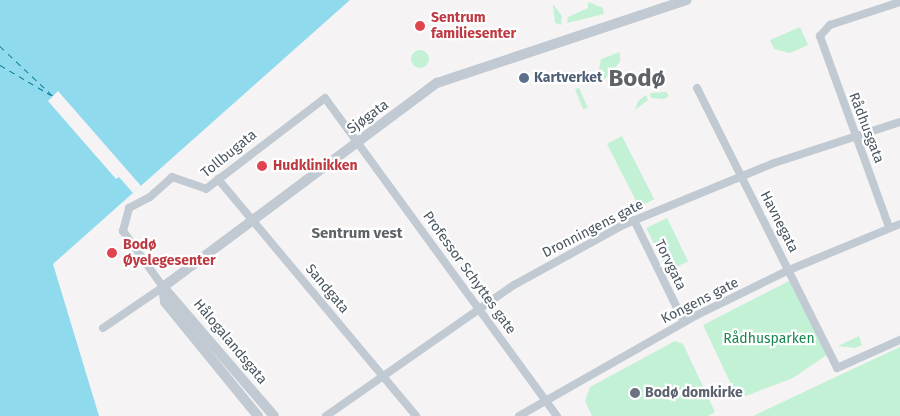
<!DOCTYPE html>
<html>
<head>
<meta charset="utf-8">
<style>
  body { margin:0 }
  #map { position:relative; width:900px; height:416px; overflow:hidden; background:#f5f3f3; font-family:"Fira Sans",sans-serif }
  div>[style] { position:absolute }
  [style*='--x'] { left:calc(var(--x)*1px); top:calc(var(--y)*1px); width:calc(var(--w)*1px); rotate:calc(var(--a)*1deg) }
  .green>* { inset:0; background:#c3f1d5; transform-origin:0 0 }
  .round { border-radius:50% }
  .water>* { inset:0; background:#90daee }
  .pier>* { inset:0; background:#f5f3f3 }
  .ferry>* { height:1px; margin-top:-0.5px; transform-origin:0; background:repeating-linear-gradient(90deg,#0c7c9b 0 6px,transparent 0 11px) }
  .minor>* { height:8px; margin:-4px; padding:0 4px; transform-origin:4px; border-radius:4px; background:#c1cad2 }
  .tertiary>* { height:10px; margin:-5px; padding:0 5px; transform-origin:5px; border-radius:5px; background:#c1cad2 }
  .dots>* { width:14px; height:14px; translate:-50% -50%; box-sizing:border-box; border:2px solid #fff; border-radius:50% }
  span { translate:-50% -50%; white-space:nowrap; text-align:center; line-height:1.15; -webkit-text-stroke:4.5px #fff; paint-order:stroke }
  .health-label { font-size:14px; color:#be3a42; font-weight:700 }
  .left { translate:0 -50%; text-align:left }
  .service-label { font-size:14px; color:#4e5e75; font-weight:700 }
  .street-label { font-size:14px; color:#4a5661 }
  .park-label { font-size:14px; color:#17864f }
  .worship-label { font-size:14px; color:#5b616d; font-weight:700 }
  .neighbourhood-label { font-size:15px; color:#5f6368; font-weight:700 }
  .town-label { font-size:24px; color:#5f6368; font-weight:700 }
</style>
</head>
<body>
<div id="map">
  <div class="green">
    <i style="clip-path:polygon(588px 2px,603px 8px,604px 14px,567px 23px,568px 17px,588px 8px)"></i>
    <i style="clip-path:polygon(553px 4px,562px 16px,561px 25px,555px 23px)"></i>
    <i style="clip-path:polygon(800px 27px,808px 45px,790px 53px,774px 49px,770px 40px)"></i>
    <i class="round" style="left:411px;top:50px;width:18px;height:18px"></i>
    <i style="clip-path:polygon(620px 52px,620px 62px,602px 82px,597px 79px,601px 59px)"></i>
    <i style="clip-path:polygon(579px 88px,588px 108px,583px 109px,575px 89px)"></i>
    <i style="clip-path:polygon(666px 92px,669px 96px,664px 99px,651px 98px,650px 93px)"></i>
    <i style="clip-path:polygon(646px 95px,648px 100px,635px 110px,638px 101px)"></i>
    <i style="left:622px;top:136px;width:71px;height:17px;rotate:63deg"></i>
    <i style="left:667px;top:218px;width:48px;height:23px;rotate:64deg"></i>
    <i style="clip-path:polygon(791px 280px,828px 354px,793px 378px,738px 399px,703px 325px)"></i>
    <i style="clip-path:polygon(859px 336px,862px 345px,855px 348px,838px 346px)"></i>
    <i style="clip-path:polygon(675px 341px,683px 344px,715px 412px,708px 416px,592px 416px,585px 401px,590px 387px)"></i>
    <i style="clip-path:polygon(900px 347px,900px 416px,753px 416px,840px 375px)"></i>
  </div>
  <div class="water">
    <i style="clip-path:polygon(0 0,350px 0,53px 264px,99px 416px,0 416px)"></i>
  </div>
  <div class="pier">
    <i style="clip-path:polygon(58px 91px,141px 186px,133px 193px,119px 177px,116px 179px,48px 101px)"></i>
  </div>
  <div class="ferry">
    <i style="--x:0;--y:46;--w:73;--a:43.3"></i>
    <i style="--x:0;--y:65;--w:59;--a:30.5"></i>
  </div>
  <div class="minor">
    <i style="--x:697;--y:88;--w:313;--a:63.4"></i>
    <i style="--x:837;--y:368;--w:69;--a:-24"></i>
    <i style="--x:218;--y:179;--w:309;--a:50.1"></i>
    <i style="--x:634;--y:220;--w:114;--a:63.9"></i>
    <i style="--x:889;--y:227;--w:203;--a:-109.9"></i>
    <i style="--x:820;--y:36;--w:15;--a:-48"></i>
    <i style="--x:830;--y:25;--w:74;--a:-18.2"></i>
    <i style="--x:103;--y:328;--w:73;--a:-34.3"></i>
    <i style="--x:163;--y:287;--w:69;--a:-125.5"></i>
    <i style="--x:123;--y:231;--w:24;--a:-75"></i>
    <i style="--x:129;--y:208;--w:24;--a:-28"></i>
    <i style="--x:150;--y:197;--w:30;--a:-42"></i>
    <i style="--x:172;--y:177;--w:36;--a:19"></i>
    <i style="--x:206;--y:189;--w:150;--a:-37.4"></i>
    <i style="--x:325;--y:98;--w:394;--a:53.9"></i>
    <i style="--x:326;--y:416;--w:229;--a:-34.9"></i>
    <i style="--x:514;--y:285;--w:124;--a:-28.8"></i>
    <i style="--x:623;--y:225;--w:163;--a:-22.3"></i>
    <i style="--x:774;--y:163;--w:133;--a:-18"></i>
    <i style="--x:519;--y:416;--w:205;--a:-29.6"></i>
    <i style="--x:697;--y:315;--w:102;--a:-26.1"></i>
    <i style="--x:789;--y:270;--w:120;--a:-22.5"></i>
  </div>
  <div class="tertiary">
    <i style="--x:163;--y:287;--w:342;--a:-36.7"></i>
    <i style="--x:437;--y:83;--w:263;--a:-18.4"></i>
    <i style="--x:163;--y:287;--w:170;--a:49.3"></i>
    <i style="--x:163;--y:287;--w:15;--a:82"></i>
    <i style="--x:165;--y:302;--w:147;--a:50.8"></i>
  </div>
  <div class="dots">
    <i style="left:420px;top:26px;background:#e0444e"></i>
    <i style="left:524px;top:78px;background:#5c6f8a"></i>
    <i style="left:262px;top:166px;background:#e0444e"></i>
    <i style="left:112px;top:253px;background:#e0444e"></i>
    <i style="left:635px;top:393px;background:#6b7280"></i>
  </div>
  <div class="health-label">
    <span class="left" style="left:431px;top:26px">Sentrum<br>familiesenter</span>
    <span class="left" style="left:273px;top:166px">Hudklinikken</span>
    <span class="left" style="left:123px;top:253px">Bodø<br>Øyelegesenter</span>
  </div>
  <div class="service-label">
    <span class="left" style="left:534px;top:78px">Kartverket</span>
  </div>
  <div class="street-label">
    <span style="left:368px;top:117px;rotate:-36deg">Sjøgata</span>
    <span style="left:866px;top:128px;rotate:69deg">Rådhusgata</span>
    <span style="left:229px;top:154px;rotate:-39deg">Tollbugata</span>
    <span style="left:779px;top:222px;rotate:63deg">Havnegata</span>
    <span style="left:593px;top:229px;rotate:-27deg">Dronningens gate</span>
    <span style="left:670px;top:265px;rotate:64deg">Torvgata</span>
    <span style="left:469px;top:273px;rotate:54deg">Professor Schyttes gate</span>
    <span style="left:327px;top:289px;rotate:50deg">Sandgata</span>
    <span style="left:700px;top:301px;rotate:-27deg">Kongens gate</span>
    <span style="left:230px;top:342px;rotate:50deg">Hålogalandsgata</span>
  </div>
  <div class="park-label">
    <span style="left:769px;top:339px">Rådhusparken</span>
  </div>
  <div class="worship-label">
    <span class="left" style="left:645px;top:393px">Bodø domkirke</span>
  </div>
  <div class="neighbourhood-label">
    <span style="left:357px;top:234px">Sentrum vest</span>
  </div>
  <div class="town-label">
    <span style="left:637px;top:79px">Bodø</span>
  </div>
</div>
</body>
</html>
